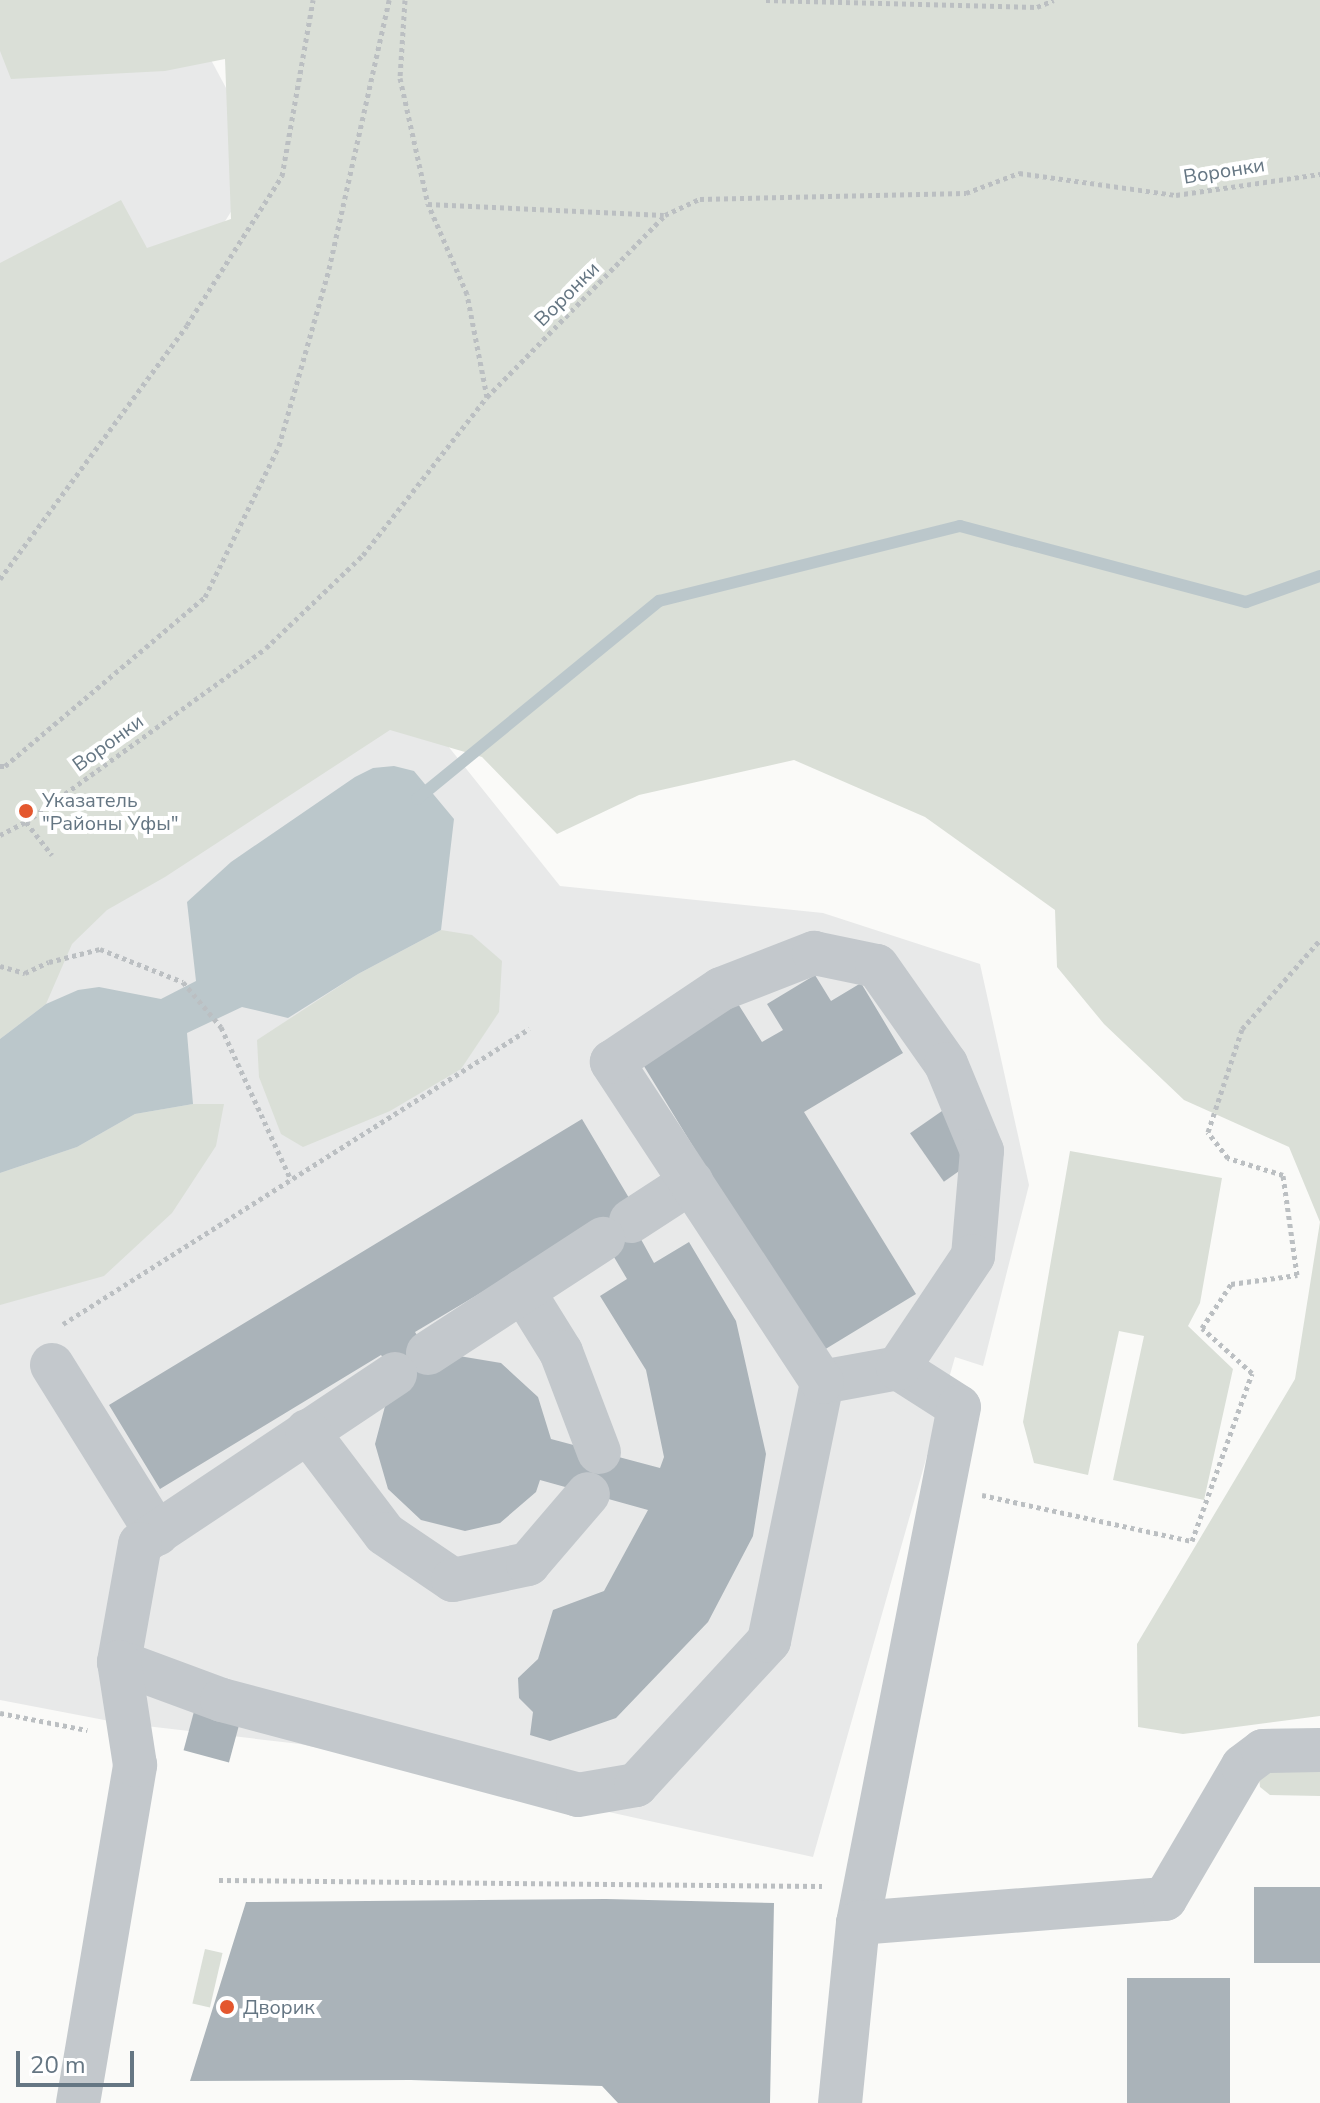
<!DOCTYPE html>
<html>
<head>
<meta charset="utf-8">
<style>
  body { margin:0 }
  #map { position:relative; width:1320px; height:2103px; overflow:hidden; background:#fafaf8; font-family:"Nunito Sans",sans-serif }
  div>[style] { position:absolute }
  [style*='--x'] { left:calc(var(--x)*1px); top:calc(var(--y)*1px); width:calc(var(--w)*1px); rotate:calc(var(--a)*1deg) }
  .built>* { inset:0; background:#e8e9e9 }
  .green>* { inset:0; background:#dadfd7; transform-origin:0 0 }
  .water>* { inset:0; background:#bbc7cb }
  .stream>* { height:12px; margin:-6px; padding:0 6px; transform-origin:6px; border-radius:6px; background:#bbc7cb }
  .building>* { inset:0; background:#aab3b9; transform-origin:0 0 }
  .path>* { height:5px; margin-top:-2.5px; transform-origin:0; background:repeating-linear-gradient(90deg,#bbbfc2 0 4px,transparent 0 8px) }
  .minor>* { height:44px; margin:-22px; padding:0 22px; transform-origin:22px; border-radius:22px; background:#c3c8cc }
  .dots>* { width:22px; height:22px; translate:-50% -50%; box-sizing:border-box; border:4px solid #fff; border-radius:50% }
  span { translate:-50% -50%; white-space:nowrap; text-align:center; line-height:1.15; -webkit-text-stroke:8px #fff; paint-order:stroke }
  .street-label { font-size:20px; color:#657683 }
  .poi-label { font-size:20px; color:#657683 }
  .left { translate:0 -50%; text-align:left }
  .scale { position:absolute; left:16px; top:2051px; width:118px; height:36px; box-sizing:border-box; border:4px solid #657683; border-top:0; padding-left:10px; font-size:24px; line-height:28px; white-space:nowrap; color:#657683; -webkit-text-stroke:6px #fff; paint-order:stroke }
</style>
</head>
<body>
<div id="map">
  <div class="built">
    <i style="clip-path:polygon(0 0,179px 0,264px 159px,202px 258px,0 434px)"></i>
    <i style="clip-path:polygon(400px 686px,560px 886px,823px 913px,980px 964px,1029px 1185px,983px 1366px,955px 1357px,813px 1857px,300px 1744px,120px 1723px,0 1700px,0 1009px,40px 929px)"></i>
  </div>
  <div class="green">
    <i style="clip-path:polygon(0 0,1320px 0,1320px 1222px,1289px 1147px,1184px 1100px,1104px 1024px,1057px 967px,1055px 910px,925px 817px,794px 760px,639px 795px,557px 834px,482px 757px,390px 730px,165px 877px,107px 910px,72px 944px,46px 1004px,0 1039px,0 263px,121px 200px,147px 248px,231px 219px,225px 59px,165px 71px,11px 79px,0 51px)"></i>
    <i style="clip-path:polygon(441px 930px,472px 935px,502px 961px,499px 1012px,461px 1069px,390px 1111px,303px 1147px,281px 1134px,259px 1077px,257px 1040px,358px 974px)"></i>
    <i style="clip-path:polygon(193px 1104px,224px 1104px,216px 1146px,172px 1213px,104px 1276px,0 1305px,0 1173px,77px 1147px,135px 1114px)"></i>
    <i style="clip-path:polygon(1070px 1151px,1222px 1178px,1200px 1303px,1188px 1326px,1233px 1369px,1204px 1500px,1113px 1480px,1144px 1336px,1119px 1331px,1088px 1475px,1034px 1463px,1023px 1422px)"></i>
    <i style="clip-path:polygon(1320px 1222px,1320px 1716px,1183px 1734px,1138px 1727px,1137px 1644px,1295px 1379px)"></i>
    <i style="clip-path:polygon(1267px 1768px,1320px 1769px,1320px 1796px,1270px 1795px,1260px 1787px,1259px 1777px)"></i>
    <i style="left:205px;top:1949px;width:18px;height:56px;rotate:13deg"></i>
  </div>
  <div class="water">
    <i style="clip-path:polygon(394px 766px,414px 771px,454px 819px,441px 930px,358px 974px,288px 1018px,242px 1007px,187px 1033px,193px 1104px,135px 1114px,77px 1147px,0 1173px,0 1039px,46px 1004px,78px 990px,99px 987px,161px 999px,196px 981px,187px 902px,231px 862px,355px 777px,373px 768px)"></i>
  </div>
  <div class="stream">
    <i style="--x:417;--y:799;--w:313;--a:-39.3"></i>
    <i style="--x:659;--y:601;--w:310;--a:-14"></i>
    <i style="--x:960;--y:526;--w:296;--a:14.9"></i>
    <i style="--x:1246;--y:602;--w:78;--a:-19.4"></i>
  </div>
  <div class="building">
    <i style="clip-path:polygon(815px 975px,831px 1001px,861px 983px,903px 1053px,804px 1112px,916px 1294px,819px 1353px,639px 1058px,735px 999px,762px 1042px,783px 1030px,767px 1004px)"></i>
    <i style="left:942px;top:1111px;width:59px;height:39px;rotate:55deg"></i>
    <i style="clip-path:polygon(evenodd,582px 1119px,632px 1203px,631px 1221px,654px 1263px,689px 1242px,736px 1321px,766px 1454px,753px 1536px,708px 1622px,616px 1718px,550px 1741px,530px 1735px,533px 1712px,519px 1698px,518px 1678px,538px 1659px,553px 1610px,604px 1591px,648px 1510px,540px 1480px,536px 1492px,500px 1523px,465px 1531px,421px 1520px,388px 1489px,375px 1444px,388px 1395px,401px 1382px,381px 1355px,160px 1489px,109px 1405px,582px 1119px,595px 1225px,627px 1279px,600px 1296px,646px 1370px,664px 1457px,660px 1468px,551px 1439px,538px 1397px,501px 1363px,453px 1355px,434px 1361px,415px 1332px,595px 1225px)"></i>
    <i style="left:196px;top:1704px;width:47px;height:48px;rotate:15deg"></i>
    <i style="left:1320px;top:1887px;width:76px;height:66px;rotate:90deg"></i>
    <i style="clip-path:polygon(606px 1899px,774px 1903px,770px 2103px,618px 2103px,602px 2086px,411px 2080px,190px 2081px,246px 1902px)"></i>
    <i style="left:1127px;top:1978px;width:103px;height:125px"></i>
  </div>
  <div class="path">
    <i style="--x:405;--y:0;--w:78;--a:93.7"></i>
    <i style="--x:400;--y:78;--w:129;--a:77.5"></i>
    <i style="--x:766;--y:0;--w:271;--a:1.5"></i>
    <i style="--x:1037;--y:7;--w:18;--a:-22"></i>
    <i style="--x:487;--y:397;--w:105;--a:-101"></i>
    <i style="--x:467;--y:294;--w:98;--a:-113.4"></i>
    <i style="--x:428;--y:204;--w:236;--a:2.7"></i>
    <i style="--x:0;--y:579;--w:315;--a:-53.6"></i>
    <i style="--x:187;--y:325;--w:177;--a:-57.5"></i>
    <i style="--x:282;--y:176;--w:179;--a:-80"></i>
    <i style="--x:0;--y:766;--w:5;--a:0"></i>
    <i style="--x:5;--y:766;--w:262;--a:-40.2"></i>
    <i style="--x:205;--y:597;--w:168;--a:-63.9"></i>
    <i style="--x:279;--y:446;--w:184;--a:-74.2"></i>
    <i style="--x:329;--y:269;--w:276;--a:-77.4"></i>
    <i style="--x:26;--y:822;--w:42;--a:51.8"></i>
    <i style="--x:0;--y:835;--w:29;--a:-27"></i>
    <i style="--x:26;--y:822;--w:296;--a:-35.9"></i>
    <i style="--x:266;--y:648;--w:134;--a:-43.8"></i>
    <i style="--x:363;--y:555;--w:201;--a:-51.9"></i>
    <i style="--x:487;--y:397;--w:255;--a:-45.6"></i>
    <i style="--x:665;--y:215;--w:38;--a:-25"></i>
    <i style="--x:700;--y:199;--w:266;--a:-1.3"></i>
    <i style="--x:966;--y:193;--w:57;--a:-20.7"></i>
    <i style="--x:1019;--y:173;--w:159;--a:8"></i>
    <i style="--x:1176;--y:195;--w:146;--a:-8.3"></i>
    <i style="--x:0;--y:966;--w:26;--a:16"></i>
    <i style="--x:25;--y:973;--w:26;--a:-25"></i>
    <i style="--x:49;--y:962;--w:53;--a:-14.3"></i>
    <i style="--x:100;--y:949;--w:89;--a:21.7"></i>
    <i style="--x:183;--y:982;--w:59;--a:49.8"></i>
    <i style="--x:221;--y:1027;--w:168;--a:65.4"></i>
    <i style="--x:63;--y:1324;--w:552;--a:-32.34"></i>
    <i style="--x:982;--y:1495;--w:215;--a:12.4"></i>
    <i style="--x:1192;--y:1541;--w:178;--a:-70.3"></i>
    <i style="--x:1252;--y:1373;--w:67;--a:-138"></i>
    <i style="--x:1202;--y:1328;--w:53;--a:-56.6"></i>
    <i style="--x:1231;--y:1284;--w:67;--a:-7.8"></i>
    <i style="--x:1297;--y:1275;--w:101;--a:-98"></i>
    <i style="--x:1283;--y:1175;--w:58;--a:-162.8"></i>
    <i style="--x:1228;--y:1158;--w:33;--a:-128"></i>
    <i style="--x:1208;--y:1132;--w:108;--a:-71.7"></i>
    <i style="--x:1242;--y:1029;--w:118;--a:-48.8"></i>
    <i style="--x:0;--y:1713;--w:89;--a:11.1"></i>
    <i style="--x:219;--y:1880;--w:603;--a:0.57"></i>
  </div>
  <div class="minor">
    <i style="--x:631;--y:1221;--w:72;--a:-33"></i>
    <i style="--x:523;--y:1291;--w:72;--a:58.1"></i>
    <i style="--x:561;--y:1352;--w:107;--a:69.2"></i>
    <i style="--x:428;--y:1353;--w:209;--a:-33.1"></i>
    <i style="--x:52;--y:1365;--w:199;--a:58.1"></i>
    <i style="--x:395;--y:1374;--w:306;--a:146.3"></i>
    <i style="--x:140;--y:1544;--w:120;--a:100.1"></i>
    <i style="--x:119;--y:1662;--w:110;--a:20.3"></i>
    <i style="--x:222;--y:1700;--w:368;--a:14.9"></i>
    <i style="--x:578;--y:1795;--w:59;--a:-9.8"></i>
    <i style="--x:636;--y:1785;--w:196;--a:-47.3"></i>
    <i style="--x:769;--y:1641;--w:264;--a:-78.4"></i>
    <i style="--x:822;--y:1382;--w:77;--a:-10.4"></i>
    <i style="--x:898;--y:1368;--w:72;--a:32.6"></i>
    <i style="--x:959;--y:1407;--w:526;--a:101.07"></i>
    <i style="--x:858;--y:1923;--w:181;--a:95.7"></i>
    <i style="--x:822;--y:1382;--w:383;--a:-123.3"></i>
    <i style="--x:612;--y:1062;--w:131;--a:-33.8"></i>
    <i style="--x:721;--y:989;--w:100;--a:-21.2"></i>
    <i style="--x:814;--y:953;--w:64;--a:11.7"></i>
    <i style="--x:877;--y:966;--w:120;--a:54.9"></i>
    <i style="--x:946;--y:1064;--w:94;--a:67.5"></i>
    <i style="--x:982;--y:1151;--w:105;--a:94.9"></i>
    <i style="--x:973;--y:1256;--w:135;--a:123.8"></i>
    <i style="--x:307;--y:1431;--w:129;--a:52.9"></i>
    <i style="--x:385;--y:1534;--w:82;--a:34.1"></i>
    <i style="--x:453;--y:1580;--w:77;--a:-12"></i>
    <i style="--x:528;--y:1564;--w:92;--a:-49.4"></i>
    <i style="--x:858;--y:1923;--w:308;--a:-4.5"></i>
    <i style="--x:1165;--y:1899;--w:154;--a:-59.6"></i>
    <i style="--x:1243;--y:1766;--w:25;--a:-37"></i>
    <i style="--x:1263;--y:1751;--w:57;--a:-1"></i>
    <i style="--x:78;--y:2103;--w:343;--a:-80.4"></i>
    <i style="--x:135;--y:1765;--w:104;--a:-98.8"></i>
  </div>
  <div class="dots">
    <i style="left:26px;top:811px;background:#e4572e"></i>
    <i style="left:227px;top:2007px;background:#e4572e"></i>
  </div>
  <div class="street-label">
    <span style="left:1224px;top:171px;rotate:-9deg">Воронки</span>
    <span style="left:567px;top:294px;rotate:-45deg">Воронки</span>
    <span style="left:108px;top:743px;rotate:-36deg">Воронки</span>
  </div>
  <div class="poi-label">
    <span class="left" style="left:42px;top:812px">Указатель<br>"Районы Уфы"</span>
    <span class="left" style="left:243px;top:2007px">Дворик</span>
  </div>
  <div class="scale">20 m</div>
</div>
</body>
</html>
